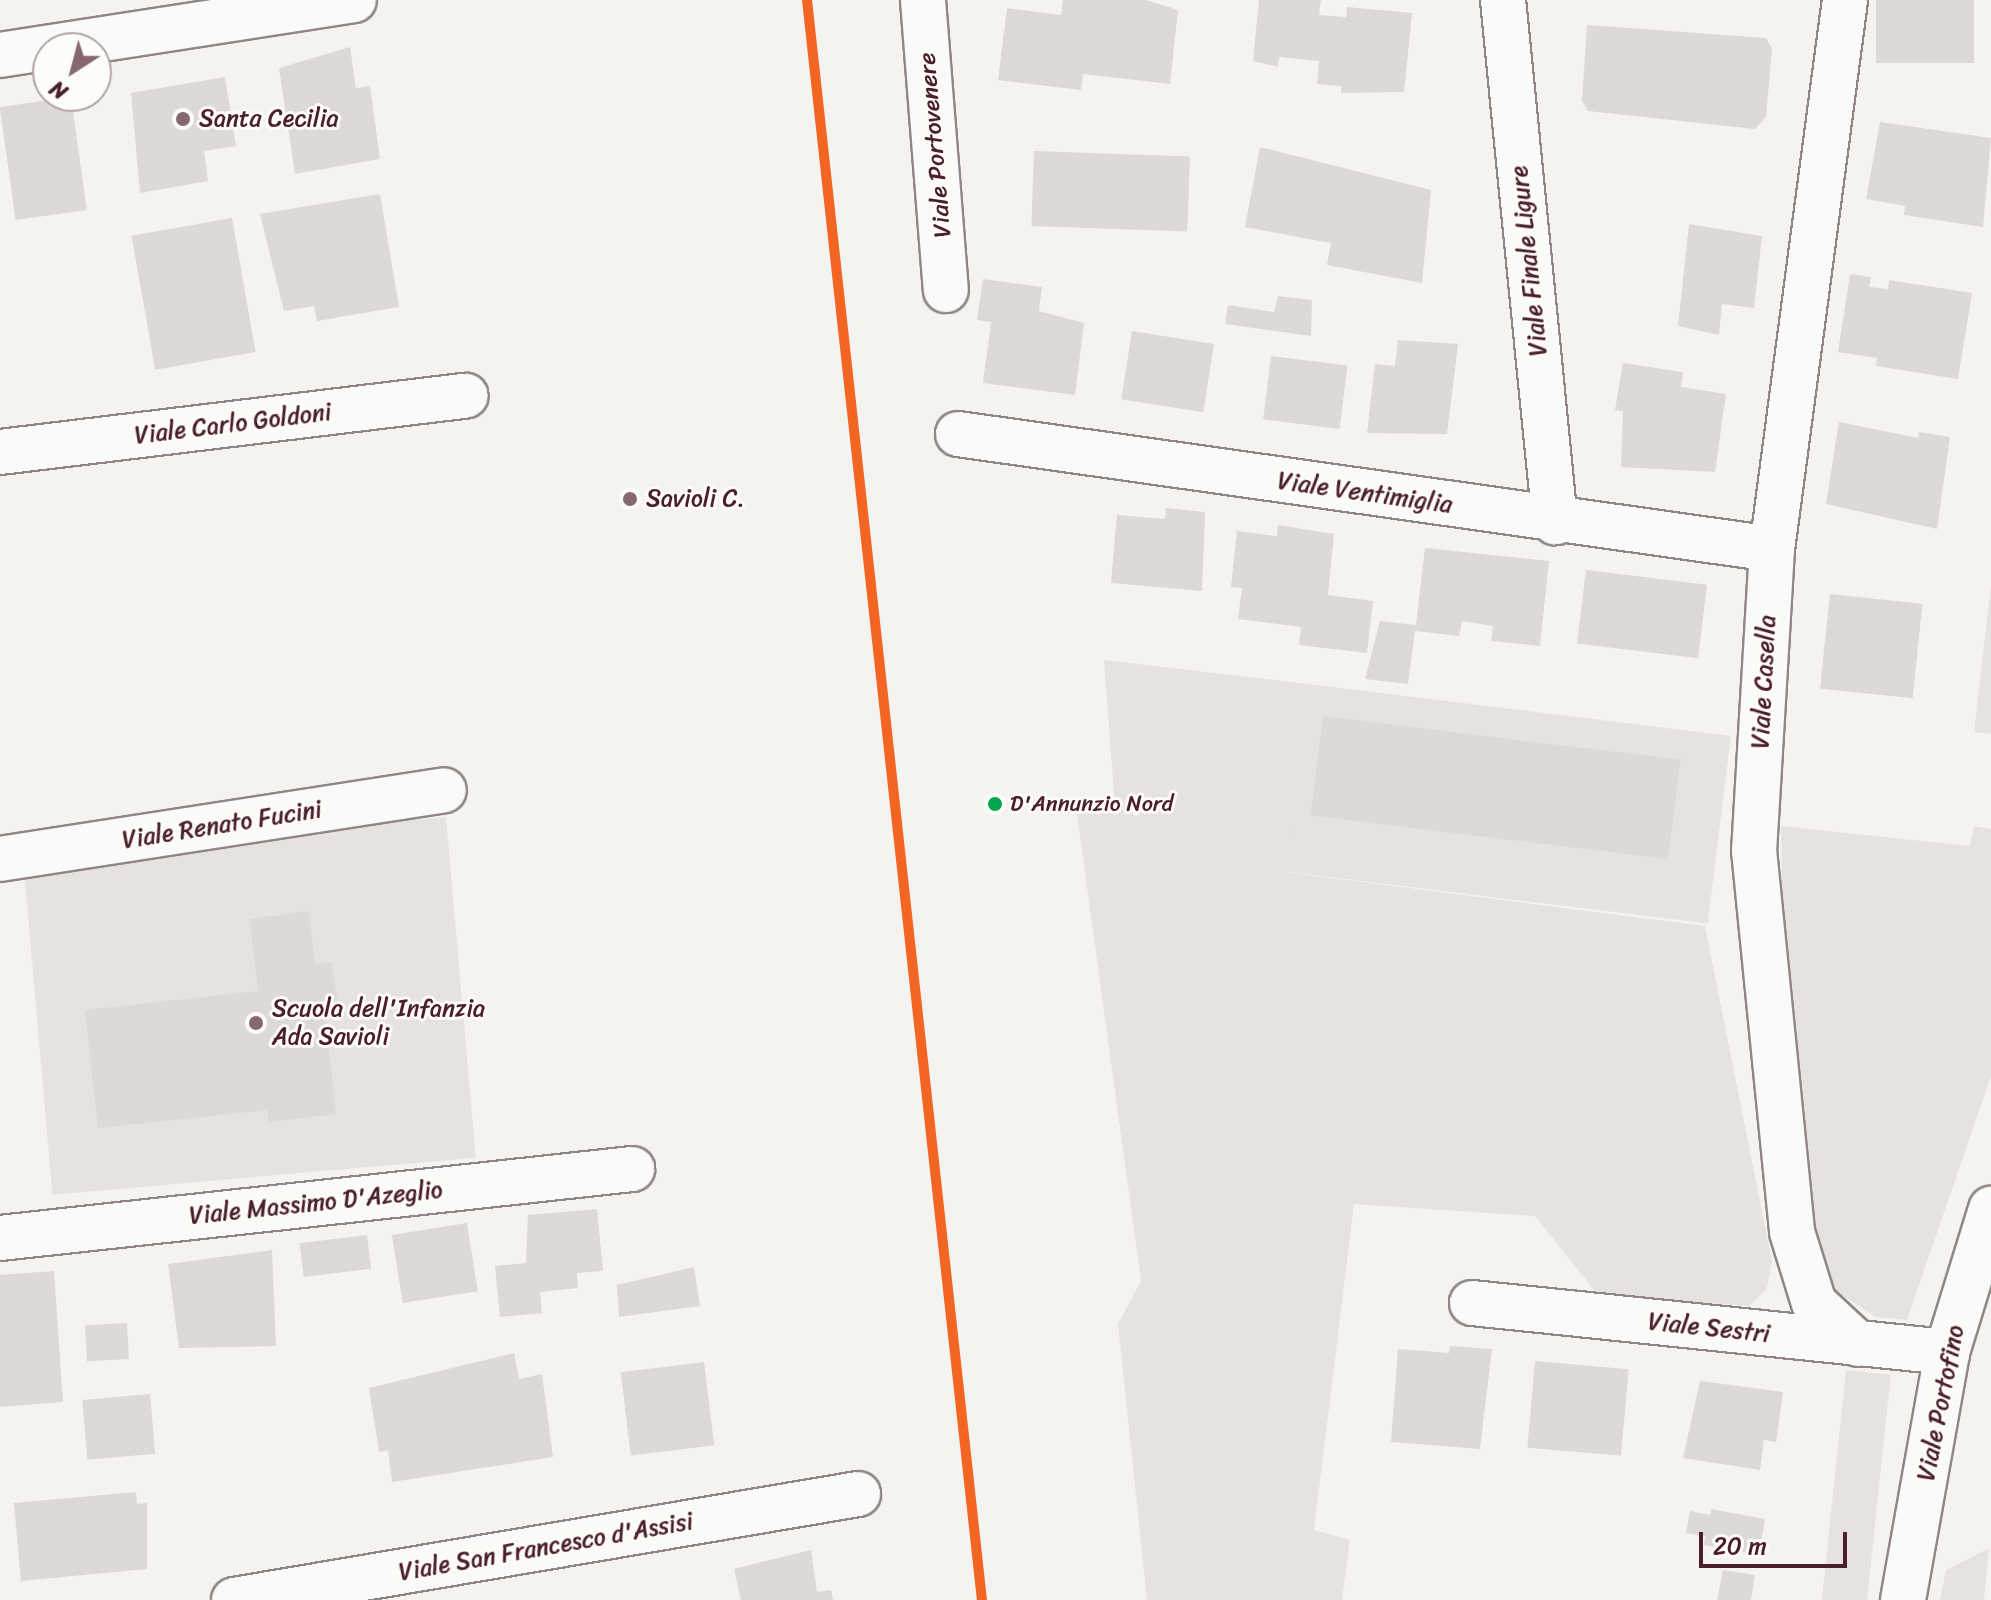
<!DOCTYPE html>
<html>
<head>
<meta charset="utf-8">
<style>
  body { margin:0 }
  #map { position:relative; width:1991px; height:1600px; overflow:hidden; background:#f5f3f0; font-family:Sriracha,sans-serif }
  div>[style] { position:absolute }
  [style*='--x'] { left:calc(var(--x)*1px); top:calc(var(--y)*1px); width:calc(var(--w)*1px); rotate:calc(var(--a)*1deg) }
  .built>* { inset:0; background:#e7e2df; transform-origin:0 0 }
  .green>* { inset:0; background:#e7e2e0; transform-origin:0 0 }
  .building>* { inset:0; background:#dcd9d7; transform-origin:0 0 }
  .roads { filter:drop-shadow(2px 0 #8f8687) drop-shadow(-2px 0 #8f8687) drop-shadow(0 2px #8f8687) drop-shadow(0 -2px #8f8687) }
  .minor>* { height:44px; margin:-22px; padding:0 22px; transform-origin:22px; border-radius:22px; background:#fafaf8 }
  .rail-1>* { height:10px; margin:-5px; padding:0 5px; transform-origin:5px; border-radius:5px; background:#f26522 }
  .dots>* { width:22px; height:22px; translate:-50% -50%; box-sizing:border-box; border:4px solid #fdfcf7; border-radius:50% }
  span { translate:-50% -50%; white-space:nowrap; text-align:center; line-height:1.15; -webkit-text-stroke:6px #fdfcf7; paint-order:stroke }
  .bus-label { font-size:22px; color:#4a1f2b }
  .left { translate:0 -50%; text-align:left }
  .poi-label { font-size:24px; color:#4a1f2b }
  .street-label { font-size:24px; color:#4a1f2b }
  .north { position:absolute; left:32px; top:32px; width:80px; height:80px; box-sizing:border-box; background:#fdfcf7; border:2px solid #b5a4a5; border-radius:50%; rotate:216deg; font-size:22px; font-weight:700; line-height:32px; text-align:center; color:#4a1f2b }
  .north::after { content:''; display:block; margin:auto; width:28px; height:36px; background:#866970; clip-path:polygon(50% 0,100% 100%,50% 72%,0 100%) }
  .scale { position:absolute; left:1699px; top:1532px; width:148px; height:36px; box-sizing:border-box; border:4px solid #4a1f2b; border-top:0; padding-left:10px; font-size:24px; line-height:28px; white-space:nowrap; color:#4a1f2b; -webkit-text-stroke:6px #fdfcf7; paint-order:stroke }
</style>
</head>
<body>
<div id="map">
  <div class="built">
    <i style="left:1308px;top:684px;width:426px;height:189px;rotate:7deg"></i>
    <i style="left:446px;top:817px;width:342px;height:425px;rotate:85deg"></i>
  </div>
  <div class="green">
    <i style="clip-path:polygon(1991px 585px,1991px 734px,1974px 732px)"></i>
    <i style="clip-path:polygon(1104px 660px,1308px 684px,1286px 872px,1705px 926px,1772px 1261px,1767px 1288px,1749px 1306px,1598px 1295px,1535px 1216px,1354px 1204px,1314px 1530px,1350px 1540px,1342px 1600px,1147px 1600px,1118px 1324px,1141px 1281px,1076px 807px,1115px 807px)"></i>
    <i style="clip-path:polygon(1781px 826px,1970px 846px,1974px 826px,1991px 829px,1991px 1076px,1907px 1320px,1876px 1317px,1834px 1290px,1814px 1227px,1783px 933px)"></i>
    <i style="left:1846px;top:1370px;width:45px;height:234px;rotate:6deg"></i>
    <i style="clip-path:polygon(1989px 1548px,1984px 1600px,1940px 1600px,1946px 1570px)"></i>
  </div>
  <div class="building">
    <i style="clip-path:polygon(1063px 0,1146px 0,1178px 10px,1170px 84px,1083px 74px,1081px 90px,998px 80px,1007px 8px,1061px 15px)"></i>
    <i style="clip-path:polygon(1259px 0,1321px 0,1319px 15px,1346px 17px,1347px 7px,1412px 13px,1404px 92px,1341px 93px,1341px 86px,1317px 84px,1319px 61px,1279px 57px,1278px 67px,1253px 61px)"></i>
    <i style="left:1876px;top:0;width:98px;height:63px"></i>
    <i style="clip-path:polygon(1587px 25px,1766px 38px,1772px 48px,1766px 117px,1755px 129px,1588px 111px,1582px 101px)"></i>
    <i style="clip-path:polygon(350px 47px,356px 88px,370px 86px,380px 159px,295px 174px,279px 68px)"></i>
    <i style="clip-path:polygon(225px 77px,236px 146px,204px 151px,208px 181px,140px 193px,131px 93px)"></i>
    <i style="left:71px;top:97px;width:114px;height:72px;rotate:82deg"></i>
    <i style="clip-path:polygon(1880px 122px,1991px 138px,1983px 227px,1904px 215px,1905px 206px,1866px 199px)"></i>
    <i style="clip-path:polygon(1260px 147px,1431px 190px,1422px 283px,1327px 265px,1331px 243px,1245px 227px)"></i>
    <i style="left:1034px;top:151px;width:156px;height:75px;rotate:2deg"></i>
    <i style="clip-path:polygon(380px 194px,399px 307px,317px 321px,314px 306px,284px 311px,260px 214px)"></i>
    <i style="left:232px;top:218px;width:136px;height:102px;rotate:80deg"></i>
    <i style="clip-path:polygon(1689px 224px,1762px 236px,1754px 308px,1722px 304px,1719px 335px,1678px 326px)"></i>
    <i style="clip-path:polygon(1850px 274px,1871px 277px,1869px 287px,1888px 289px,1889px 280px,1972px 293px,1958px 379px,1876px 366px,1877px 358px,1838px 352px)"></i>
    <i style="clip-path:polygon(983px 279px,1042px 287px,1039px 311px,1084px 323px,1075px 395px,983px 383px,991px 322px,977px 320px)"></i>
    <i style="clip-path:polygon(1278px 296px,1312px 300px,1311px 336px,1225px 324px,1228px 305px,1274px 312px)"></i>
    <i style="left:1132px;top:331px;width:83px;height:69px;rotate:9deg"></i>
    <i style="clip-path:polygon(1398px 340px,1458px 344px,1447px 434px,1367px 433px,1375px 364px,1395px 366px)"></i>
    <i style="left:1271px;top:356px;width:77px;height:64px;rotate:7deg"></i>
    <i style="clip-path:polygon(1623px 363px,1683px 372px,1681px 387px,1726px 394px,1715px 472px,1621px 467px,1623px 411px,1615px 410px)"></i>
    <i style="clip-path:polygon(1839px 422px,1918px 438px,1919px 432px,1950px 437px,1937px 529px,1826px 504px)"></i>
    <i style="clip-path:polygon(1166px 508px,1205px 512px,1202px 591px,1111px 583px,1117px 515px,1165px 519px)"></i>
    <i style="clip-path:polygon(1278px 525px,1334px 534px,1328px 595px,1373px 601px,1367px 653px,1299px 645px,1301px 627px,1238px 619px,1242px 588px,1231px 587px,1237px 531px,1277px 536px)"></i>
    <i style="clip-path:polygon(1425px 548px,1549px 561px,1540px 646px,1491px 641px,1493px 626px,1462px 621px,1459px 636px,1415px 631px,1408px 684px,1365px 679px,1380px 621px,1416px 625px)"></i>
    <i style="left:1586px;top:570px;width:122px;height:74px;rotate:7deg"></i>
    <i style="left:1830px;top:594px;width:93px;height:95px;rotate:6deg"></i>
    <i style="left:1323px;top:716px;width:360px;height:100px;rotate:7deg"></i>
    <i style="clip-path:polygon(309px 911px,315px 964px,332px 962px,339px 1016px,325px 1017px,336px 1114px,269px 1122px,267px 1110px,98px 1128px,85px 1010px,258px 991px,250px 919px)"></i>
    <i style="clip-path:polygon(597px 1209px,603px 1271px,577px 1273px,578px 1288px,540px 1292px,542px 1313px,500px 1317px,495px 1266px,526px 1263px,528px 1215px)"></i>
    <i style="left:467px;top:1223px;width:69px;height:76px;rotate:81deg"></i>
    <i style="left:367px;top:1235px;width:34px;height:68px;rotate:83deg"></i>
    <i style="clip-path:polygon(272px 1250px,276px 1346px,179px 1348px,168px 1264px)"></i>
    <i style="clip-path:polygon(694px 1267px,700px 1306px,619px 1317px,617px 1285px)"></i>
    <i style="clip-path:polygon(54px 1271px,63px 1402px,0 1407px,0 1275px)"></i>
    <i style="left:127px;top:1323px;width:36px;height:42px;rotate:87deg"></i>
    <i style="clip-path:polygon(1450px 1346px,1492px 1349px,1480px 1449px,1391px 1442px,1398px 1349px,1449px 1353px)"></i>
    <i style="clip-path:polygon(514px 1353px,519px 1379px,542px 1374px,553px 1457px,392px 1482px,388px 1450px,379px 1452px,369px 1388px)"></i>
    <i style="left:1535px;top:1361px;width:94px;height:87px;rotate:5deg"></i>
    <i style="left:704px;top:1362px;width:84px;height:84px;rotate:83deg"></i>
    <i style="clip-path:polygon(1700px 1381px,1783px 1392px,1776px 1442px,1764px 1440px,1760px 1470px,1683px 1458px)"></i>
    <i style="left:150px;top:1394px;width:60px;height:68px;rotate:85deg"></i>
    <i style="clip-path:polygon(136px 1492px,137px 1504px,147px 1503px,147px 1569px,21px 1581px,14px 1503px)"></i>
    <i style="clip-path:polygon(1711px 1509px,1765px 1519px,1759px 1555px,1704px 1545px,1705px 1536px,1686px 1533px,1690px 1511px,1710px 1515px)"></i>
    <i style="clip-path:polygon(811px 1550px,817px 1592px,831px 1590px,833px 1600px,741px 1600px,734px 1569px)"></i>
    <i style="clip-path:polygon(1723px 1570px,1755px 1575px,1751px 1600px,1717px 1600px)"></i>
  </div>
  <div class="roads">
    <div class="minor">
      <i style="--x:923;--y:0;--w:291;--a:85.5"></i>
      <i style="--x:1503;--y:0;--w:525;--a:84.31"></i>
      <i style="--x:1845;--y:0;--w:554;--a:97.57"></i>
      <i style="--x:1772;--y:549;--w:302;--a:93.4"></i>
      <i style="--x:1754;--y:850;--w:384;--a:84.3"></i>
      <i style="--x:1792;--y:1232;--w:74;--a:72.8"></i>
      <i style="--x:1814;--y:1303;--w:60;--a:43"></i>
      <i style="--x:0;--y:55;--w:358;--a:-8.8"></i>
      <i style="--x:958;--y:434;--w:822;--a:8.04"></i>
      <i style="--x:0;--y:452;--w:469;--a:-6.9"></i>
      <i style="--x:0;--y:859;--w:449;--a:-8.8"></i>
      <i style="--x:0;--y:1238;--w:636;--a:-6.23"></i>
      <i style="--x:1472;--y:1303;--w:478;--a:5.9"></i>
      <i style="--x:234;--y:1600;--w:633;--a:-9.64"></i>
      <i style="--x:1903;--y:1600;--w:252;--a:-79.9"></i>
      <i style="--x:1947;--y:1352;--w:150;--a:-72.9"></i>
    </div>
  </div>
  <div class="rail-1">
    <i style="--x:807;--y:0;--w:1610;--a:83.76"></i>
  </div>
  <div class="dots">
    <i style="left:183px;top:119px;background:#866970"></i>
    <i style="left:630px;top:499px;background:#866970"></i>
    <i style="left:995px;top:804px;background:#00a651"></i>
    <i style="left:256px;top:1023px;background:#866970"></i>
  </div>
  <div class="bus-label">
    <span class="left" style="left:1010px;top:804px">D'Annunzio Nord</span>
  </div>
  <div class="poi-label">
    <span class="left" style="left:199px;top:119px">Santa Cecilia</span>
    <span class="left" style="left:646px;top:499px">Savioli C.</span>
    <span class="left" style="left:272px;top:1023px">Scuola dell'Infanzia<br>Ada Savioli</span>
  </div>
  <div class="street-label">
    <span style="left:935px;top:145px;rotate:-95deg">Viale Portovenere</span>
    <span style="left:1529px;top:261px;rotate:-96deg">Viale Finale Ligure</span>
    <span style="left:233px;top:424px;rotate:-7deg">Viale Carlo Goldoni</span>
    <span style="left:1365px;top:493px;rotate:8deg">Viale Ventimiglia</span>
    <span style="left:1764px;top:682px;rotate:-87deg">Viale Casella</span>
    <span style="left:222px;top:825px;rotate:-9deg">Viale Renato Fucini</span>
    <span style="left:316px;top:1203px;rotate:-6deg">Viale Massimo D'Azeglio</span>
    <span style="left:1709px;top:1328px;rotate:6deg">Viale Sestri</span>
    <span style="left:1941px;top:1403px;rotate:-79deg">Viale Portofino</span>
    <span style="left:546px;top:1547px;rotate:-10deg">Viale San Francesco d'Assisi</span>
  </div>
  <div class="north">N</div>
  <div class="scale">20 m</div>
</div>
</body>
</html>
